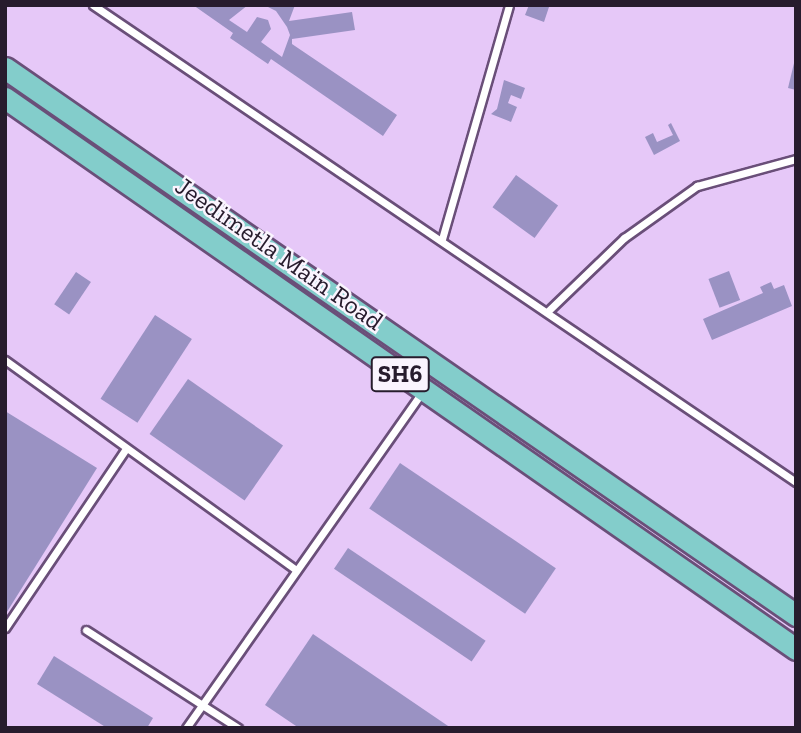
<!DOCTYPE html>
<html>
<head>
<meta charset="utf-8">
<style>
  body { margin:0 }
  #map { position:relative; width:801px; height:733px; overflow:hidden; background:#e6c8f8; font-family:"Zilla Slab",serif }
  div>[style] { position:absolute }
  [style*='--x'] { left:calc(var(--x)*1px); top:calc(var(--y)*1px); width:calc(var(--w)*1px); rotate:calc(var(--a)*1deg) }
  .building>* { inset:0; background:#9a92c3; transform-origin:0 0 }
  .roads { filter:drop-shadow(2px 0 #6a4f79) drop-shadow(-2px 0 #6a4f79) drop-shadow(0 2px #6a4f79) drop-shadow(0 -2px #6a4f79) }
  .lane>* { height:7px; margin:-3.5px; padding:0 3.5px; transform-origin:3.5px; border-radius:3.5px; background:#fff }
  .primary>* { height:21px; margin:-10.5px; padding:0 10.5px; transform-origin:10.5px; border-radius:10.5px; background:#83cdcb }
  span { translate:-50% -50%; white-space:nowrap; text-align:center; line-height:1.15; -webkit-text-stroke:5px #faf4fe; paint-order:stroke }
  .shield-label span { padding:2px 5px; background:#faf4fe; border:2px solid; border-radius:5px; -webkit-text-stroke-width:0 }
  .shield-label { font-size:24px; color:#271c2d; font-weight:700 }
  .street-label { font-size:26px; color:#271c2d }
  .frame { position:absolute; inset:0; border:7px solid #271c2d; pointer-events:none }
</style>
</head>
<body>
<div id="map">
  <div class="building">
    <i style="clip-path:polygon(193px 5px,248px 5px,229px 20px,247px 32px,257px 17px,268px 20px,271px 29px,261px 42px,282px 57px,290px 35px,287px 27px,276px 11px,264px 5px,295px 5px,289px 21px,352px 12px,355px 30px,292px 39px,292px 44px,397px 115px,383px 136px,271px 59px,268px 64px,230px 38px,233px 33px)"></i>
    <i style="clip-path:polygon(529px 5px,549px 7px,544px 22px,525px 15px)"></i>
    <i style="clip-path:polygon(795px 59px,796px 59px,796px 90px,788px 88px)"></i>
    <i style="clip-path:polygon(504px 80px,525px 88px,521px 99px,511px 95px,508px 103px,517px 107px,511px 122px,491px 114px,497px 109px)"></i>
    <i style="clip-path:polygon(671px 123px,680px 141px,654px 155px,645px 137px,653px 133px,657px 142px,673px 135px,668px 125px)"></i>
    <i style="left:516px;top:175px;width:52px;height:40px;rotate:36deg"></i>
    <i style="left:729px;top:271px;width:31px;height:22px;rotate:69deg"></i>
    <i style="left:76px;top:272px;width:18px;height:39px;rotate:34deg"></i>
    <i style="clip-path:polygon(771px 282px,774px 289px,784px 285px,792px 306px,712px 340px,703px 319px,763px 293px,760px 287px)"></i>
    <i style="left:155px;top:315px;width:44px;height:100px;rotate:33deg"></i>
    <i style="left:188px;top:379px;width:116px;height:67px;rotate:35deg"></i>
    <i style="clip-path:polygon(5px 411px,97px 468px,5px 615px)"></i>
    <i style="left:400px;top:463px;width:188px;height:55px;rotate:34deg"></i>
    <i style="left:348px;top:548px;width:166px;height:25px;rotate:34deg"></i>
    <i style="clip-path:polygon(313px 634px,451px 728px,299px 728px,265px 705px)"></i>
    <i style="clip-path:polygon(54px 656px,153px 718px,147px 728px,107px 728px,37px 684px)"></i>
  </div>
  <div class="roads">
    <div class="lane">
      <i style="--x:93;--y:5;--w:850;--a:34.16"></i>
      <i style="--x:442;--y:239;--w:243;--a:-74"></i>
      <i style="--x:547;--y:312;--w:107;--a:-43.9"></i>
      <i style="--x:624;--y:238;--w:90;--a:-35.5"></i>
      <i style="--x:697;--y:186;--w:103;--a:-15.3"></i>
      <i style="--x:5;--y:360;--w:359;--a:35.8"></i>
      <i style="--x:5;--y:628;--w:215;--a:-56"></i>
      <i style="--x:86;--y:630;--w:181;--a:32.8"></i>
      <i style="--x:186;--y:728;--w:412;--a:-54.9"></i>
    </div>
    <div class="primary">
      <i style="--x:5;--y:68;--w:962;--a:34.67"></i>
      <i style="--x:5;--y:98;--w:964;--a:34.86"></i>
    </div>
  </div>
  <div class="shield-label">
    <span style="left:400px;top:374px">SH6</span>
  </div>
  <div class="street-label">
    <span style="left:279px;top:254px;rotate:35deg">Jeedimetla Main Road</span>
  </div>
  <div class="frame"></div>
</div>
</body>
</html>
